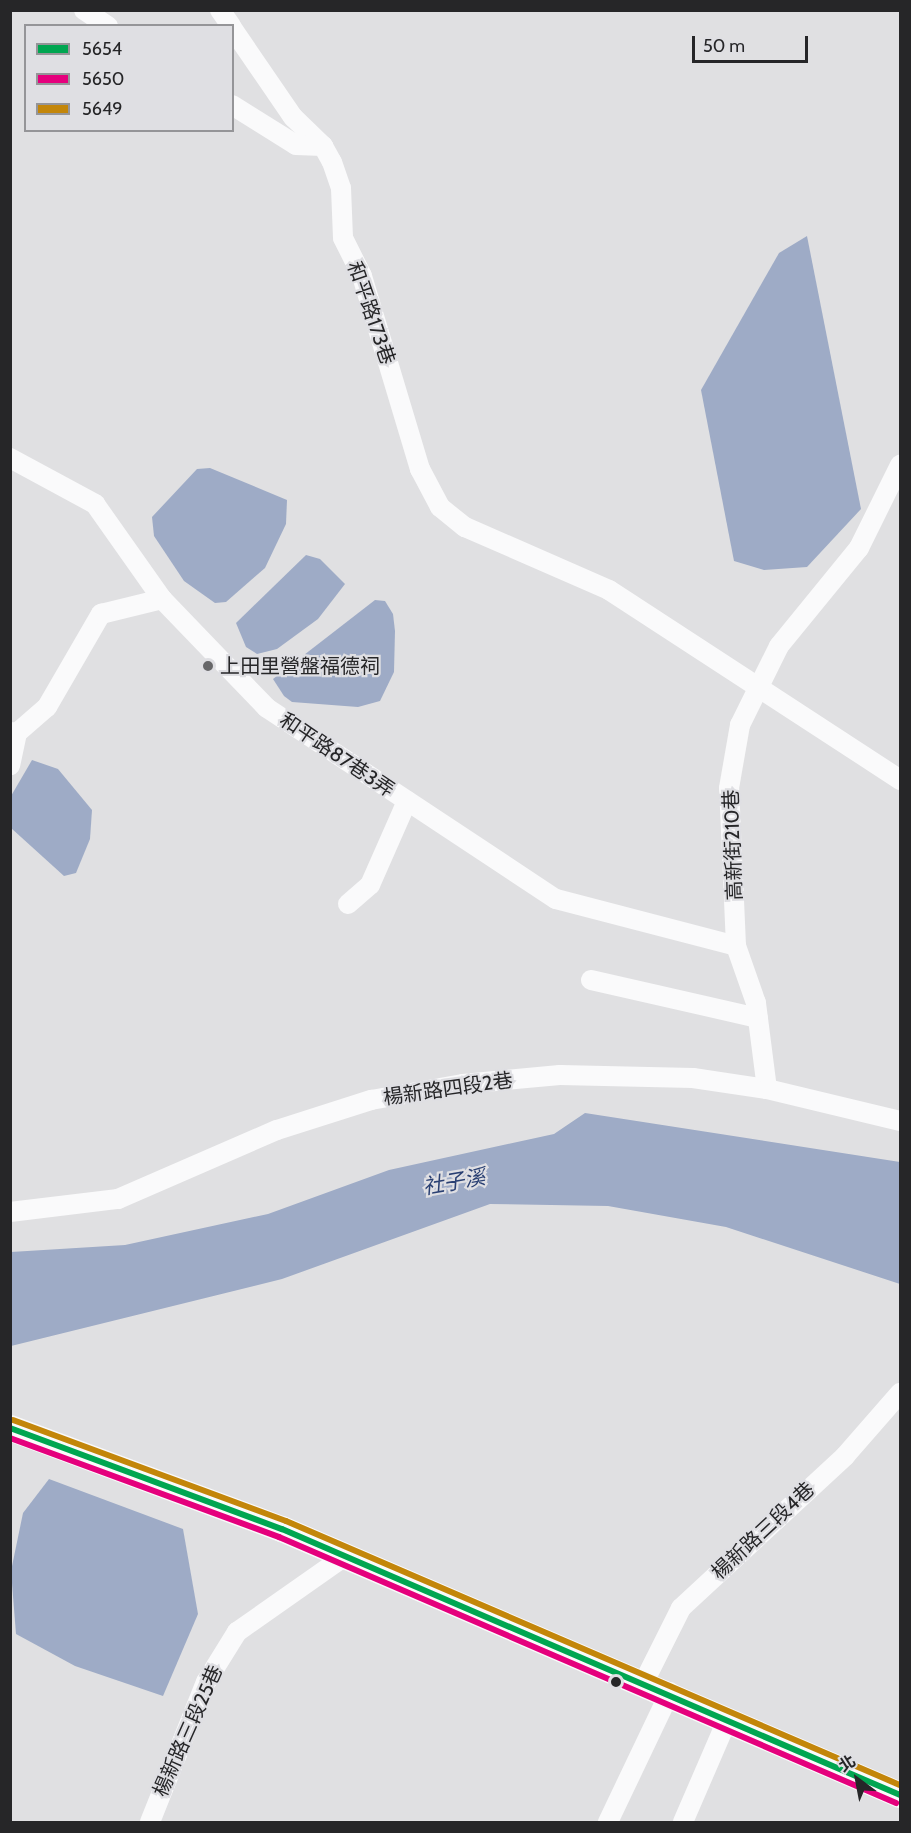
<!DOCTYPE html>
<html>
<head>
<meta charset="utf-8">
<style>
  body { margin:0 }
  #map { position:relative; width:911px; height:1833px; overflow:hidden; background:#e0e0e2; font-family:Cabin,"Noto Sans TC",sans-serif }
  div>[style] { position:absolute }
  [style*='--x'] { left:calc(var(--x)*1px); top:calc(var(--y)*1px); width:calc(var(--w)*1px); rotate:calc(var(--a)*1deg) }
  .water>* { inset:0; background:#9eabc6 }
  .minor>* { height:20px; margin:-10px; padding:0 10px; transform-origin:10px; border-radius:10px; background:#fafafb }
  .major>* { height:26px; margin:-13px; padding:0 13px; transform-origin:13px; border-radius:13px; background:#fafafb }
  .bus-1>* { height:6px; margin:-3px; padding:0 3px; transform-origin:3px; border-radius:3px; background:#00a651 }
  .bus-2>* { height:6px; margin:-3px; padding:0 3px; transform-origin:3px; border-radius:3px; background:#e5007d }
  .bus-3>* { height:6px; margin:-3px; padding:0 3px; transform-origin:3px; border-radius:3px; background:#c3860a }
  .dots>* { width:16px; height:16px; translate:-50% -50%; box-sizing:border-box; border:3px solid #dfdfe3; border-radius:50% }
  span { translate:-50% -50%; white-space:nowrap; text-align:center; line-height:1.15; -webkit-text-stroke:4.5px #dfdfe3; paint-order:stroke }
  .street-label { font-size:20px; color:#262628 }
  .poi-label { font-size:20px; color:#262628 }
  .left { translate:0 -50%; text-align:left }
  .water-label { font-size:21px; color:#2a4073; font-style:italic }
  .frame { position:absolute; inset:0; border:12px solid #262628; pointer-events:none }
  .legend { position:absolute; left:24px; top:24px; width:210px; height:108px; box-sizing:border-box; background:#dfdfe3; border:2px solid #959598; margin:0; padding:8px 10px; list-style:none; font-size:18px; color:#262628 }
  .legend li { display:flex; align-items:center; gap:12px; height:30px }
  .legend b { width:30px; border:2px solid #959598 }
  .north { position:absolute; left:827px; top:1749px; width:60px; height:60px; -webkit-text-stroke:4px #dfdfe3; paint-order:stroke; rotate:328deg; font-size:16px; font-weight:700; line-height:24px; text-align:center; color:#262628 }
  .north::after { content:''; display:block; margin:auto; width:21px; height:27px; background:#262628; clip-path:polygon(50% 0,100% 100%,50% 72%,0 100%) }
  .scale { position:absolute; left:692px; top:36px; width:116px; height:27px; box-sizing:border-box; border:3px solid #262628; border-top:0; padding-left:8px; font-size:18px; line-height:21px; white-space:nowrap; color:#262628; -webkit-text-stroke:4px #dfdfe3; paint-order:stroke }
</style>
</head>
<body>
<div id="map">
  <div class="water">
    <i style="clip-path:polygon(807px 236px,861px 509px,807px 567px,764px 570px,734px 561px,701px 390px,779px 253px)"></i>
    <i style="clip-path:polygon(210px 468px,287px 500px,286px 524px,265px 568px,226px 602px,215px 603px,184px 581px,154px 536px,152px 517px,197px 469px)"></i>
    <i style="clip-path:polygon(306px 555px,320px 559px,345px 584px,318px 619px,277px 649px,257px 654px,246px 647px,236px 623px)"></i>
    <i style="clip-path:polygon(375px 600px,385px 601px,393px 614px,395px 631px,394px 672px,380px 701px,358px 707px,292px 702px,284px 696px,273px 679px)"></i>
    <i style="clip-path:polygon(32px 760px,58px 769px,92px 810px,90px 839px,76px 873px,64px 876px,11px 828px,11px 796px)"></i>
    <i style="clip-path:polygon(585px 1113px,900px 1162px,900px 1284px,726px 1227px,608px 1206px,490px 1204px,282px 1279px,11px 1346px,11px 1252px,125px 1245px,268px 1214px,389px 1170px,554px 1134px)"></i>
    <i style="clip-path:polygon(49px 1479px,183px 1529px,198px 1614px,163px 1696px,75px 1666px,16px 1634px,11px 1571px,23px 1513px)"></i>
  </div>
  <div class="minor">
    <i style="--x:84;--y:10;--w:29;--a:34"></i>
    <i style="--x:220;--y:10;--w:19;--a:55"></i>
    <i style="--x:232;--y:28;--w:108;--a:55.6"></i>
    <i style="--x:293;--y:117;--w:42;--a:44"></i>
    <i style="--x:232;--y:105;--w:75;--a:32"></i>
    <i style="--x:296;--y:145;--w:27;--a:2"></i>
    <i style="--x:323;--y:146;--w:18;--a:61"></i>
    <i style="--x:332;--y:162;--w:28;--a:71"></i>
    <i style="--x:341;--y:188;--w:50;--a:87.7"></i>
    <i style="--x:343;--y:238;--w:42;--a:63.4"></i>
    <i style="--x:362;--y:276;--w:202;--a:73.3"></i>
    <i style="--x:420;--y:469;--w:43;--a:62.2"></i>
    <i style="--x:440;--y:507;--w:32;--a:39"></i>
    <i style="--x:465;--y:527;--w:157;--a:23.6"></i>
    <i style="--x:609;--y:590;--w:348;--a:33.1"></i>
    <i style="--x:10;--y:458;--w:97;--a:28.4"></i>
    <i style="--x:95;--y:504;--w:116;--a:54.8"></i>
    <i style="--x:162;--y:599;--w:151;--a:46.1"></i>
    <i style="--x:267;--y:708;--w:346;--a:33.5"></i>
    <i style="--x:556;--y:899;--w:186;--a:14.6"></i>
    <i style="--x:10;--y:732;--w:7;--a:8"></i>
    <i style="--x:17;--y:733;--w:33;--a:102"></i>
    <i style="--x:17;--y:733;--w:40;--a:-41"></i>
    <i style="--x:47;--y:707;--w:108;--a:-59.9"></i>
    <i style="--x:101;--y:614;--w:63;--a:-13.8"></i>
    <i style="--x:348;--y:904;--w:29;--a:-41"></i>
    <i style="--x:370;--y:885;--w:92;--a:-66.2"></i>
    <i style="--x:591;--y:980;--w:171;--a:12.8"></i>
    <i style="--x:767;--y:1089;--w:87;--a:-97.3"></i>
    <i style="--x:756;--y:1003;--w:60;--a:-109.3"></i>
    <i style="--x:736;--y:946;--w:158;--a:-92.5"></i>
    <i style="--x:729;--y:788;--w:64;--a:-80.1"></i>
    <i style="--x:740;--y:725;--w:88;--a:-63.7"></i>
    <i style="--x:779;--y:646;--w:127;--a:-50.8"></i>
    <i style="--x:859;--y:548;--w:93;--a:-63.7"></i>
    <i style="--x:10;--y:1212;--w:109;--a:-6.9"></i>
    <i style="--x:118;--y:1199;--w:173;--a:-23.5"></i>
    <i style="--x:277;--y:1130;--w:99;--a:-17.7"></i>
    <i style="--x:371;--y:1100;--w:93;--a:-9.9"></i>
    <i style="--x:463;--y:1084;--w:97;--a:-5.3"></i>
    <i style="--x:560;--y:1075;--w:133;--a:1.3"></i>
    <i style="--x:693;--y:1078;--w:75;--a:8.5"></i>
    <i style="--x:767;--y:1089;--w:137;--a:13.5"></i>
    <i style="--x:644;--y:1682;--w:83;--a:-63.4"></i>
    <i style="--x:681;--y:1608;--w:224;--a:-42.8"></i>
    <i style="--x:845;--y:1456;--w:84;--a:-48.9"></i>
    <i style="--x:150;--y:1822;--w:151;--a:-68.2"></i>
    <i style="--x:206;--y:1682;--w:59;--a:-58.2"></i>
    <i style="--x:237;--y:1632;--w:132;--a:-35.1"></i>
    <i style="--x:608;--y:1822;--w:144;--a:-64.5"></i>
    <i style="--x:683;--y:1822;--w:113;--a:-66.6"></i>
  </div>
  <div class="major">
    <i style="--x:10;--y:1428;--w:290;--a:20.4"></i>
    <i style="--x:282;--y:1529;--w:673;--a:23.29"></i>
  </div>
  <div class="bus-1">
    <i style="--x:10;--y:1428;--w:290;--a:20.4"></i>
    <i style="--x:282;--y:1529;--w:673;--a:23.29"></i>
  </div>
  <div class="bus-2">
    <i style="--x:10;--y:1438;--w:287;--a:20.2"></i>
    <i style="--x:279;--y:1537;--w:672;--a:23.32"></i>
  </div>
  <div class="bus-3">
    <i style="--x:13;--y:1420;--w:291;--a:20.3"></i>
    <i style="--x:286;--y:1521;--w:668;--a:23.27"></i>
  </div>
  <div class="dots">
    <i style="left:208px;top:666px;background:#676769"></i>
    <i style="left:616px;top:1682px;background:#262628"></i>
  </div>
  <div class="street-label">
    <span style="left:371px;top:313px;rotate:71deg">和平路173巷</span>
    <span style="left:337px;top:755px;rotate:34deg">和平路87巷3弄</span>
    <span style="left:733px;top:845px;rotate:-92deg">高新街210巷</span>
    <span style="left:448px;top:1089px;rotate:-8deg">楊新路四段2巷</span>
    <span style="left:763px;top:1531px;rotate:-43deg">楊新路三段4巷</span>
    <span style="left:188px;top:1731px;rotate:-66deg">楊新路三段25巷</span>
  </div>
  <div class="poi-label">
    <span class="left" style="left:220px;top:666px">上田里營盤福德祠</span>
  </div>
  <div class="water-label">
    <span style="left:454px;top:1182px;rotate:-10deg">社子溪</span>
  </div>
  <div class="frame"></div>
  <ul class="legend">
  <li><b style="height:8px;background:#00a651"></b>5654</li>
  <li><b style="height:8px;background:#e5007d"></b>5650</li>
  <li><b style="height:8px;background:#c3860a"></b>5649</li>
  </ul>
  <div class="north">北</div>
  <div class="scale">50 m</div>
</div>
</body>
</html>
